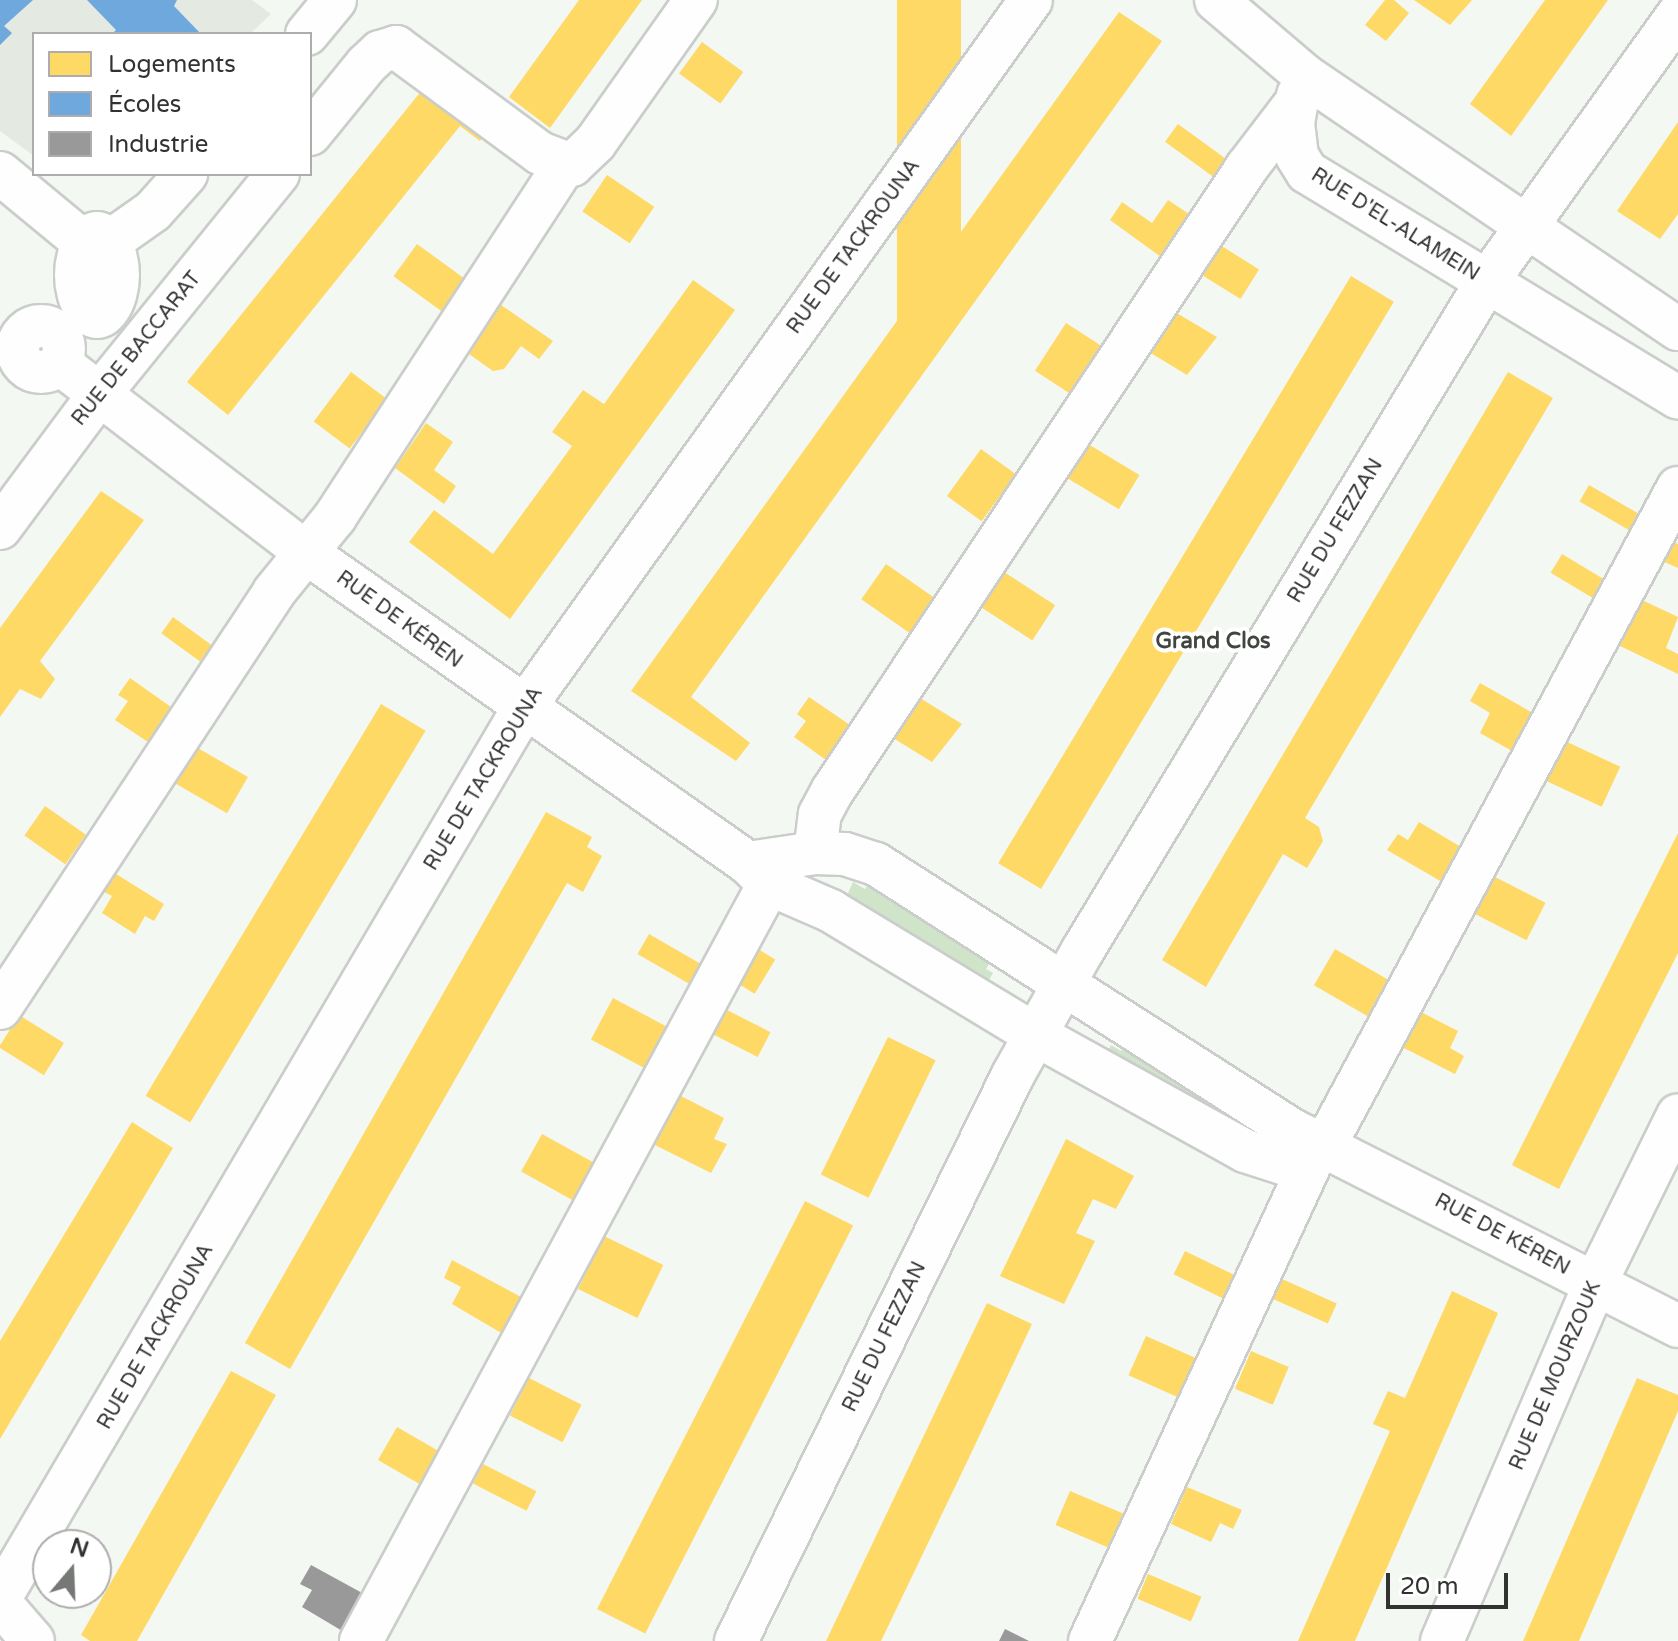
<!DOCTYPE html>
<html>
<head>
<meta charset="utf-8">
<style>
  body { margin:0 }
  #map { position:relative; width:1678px; height:1641px; overflow:hidden; background:#f4f8f3; font-family:"Varela Round",sans-serif }
  div>[style] { position:absolute }
  [style*='--x'] { left:calc(var(--x)*1px); top:calc(var(--y)*1px); width:calc(var(--w)*1px); rotate:calc(var(--a)*1deg) }
  .built>* { inset:0; background:#e4eae1 }
  .green>* { inset:0; background:#d0e4c9 }
  .homes>* { inset:0; background:#ffd966; transform-origin:0 0 }
  .schools>* { inset:0; background:#6fa8dc }
  .industry>* { inset:0; background:#999 }
  .roads { filter:drop-shadow(2px 0 #cacdca) drop-shadow(-2px 0 #cacdca) drop-shadow(0 2px #cacdca) drop-shadow(0 -2px #cacdca) }
  .minor>* { height:42px; margin:-21px; padding:0 21px; transform-origin:21px; border-radius:21px; background:#fdfefd }
  .minor>.ring { margin:-21px; padding:0; box-sizing:content-box; background:none; border:42px solid #fdfefd; border-radius:50% }
  span { translate:-50% -50%; white-space:nowrap; text-align:center; line-height:1.15; -webkit-text-stroke:8px #fff; paint-order:stroke }
  .street-label { font-size:20px; color:#313330 }
  .neighbourhood-label { font-size:22px; color:#40453e; font-weight:700 }
  .legend { position:absolute; left:32px; top:32px; width:280px; height:144px; box-sizing:border-box; background:#fff; border:2px solid #adadac; margin:0; padding:10px 14px; list-style:none; font-size:24px; color:#313330 }
  .legend li { display:flex; align-items:center; gap:16px; height:40px }
  .legend b { width:40px; border:2px solid #adadac }
  .north { position:absolute; left:32px; top:1529px; width:80px; height:80px; box-sizing:border-box; background:#fff; border:2px solid #adadac; border-radius:50%; rotate:19deg; font-size:22px; font-weight:700; line-height:32px; text-align:center; color:#313330 }
  .north::after { content:''; display:block; margin:auto; width:28px; height:36px; background:#757874; clip-path:polygon(50% 0,100% 100%,50% 72%,0 100%) }
  .scale { position:absolute; left:1386px; top:1573px; width:122px; height:36px; box-sizing:border-box; border:4px solid #313330; border-top:0; padding-left:10px; font-size:24px; line-height:28px; white-space:nowrap; color:#313330; -webkit-text-stroke:6px #fff; paint-order:stroke }
</style>
</head>
<body>
<div id="map">
  <div class="built">
    <i style="clip-path:polygon(0 0,252px 0,271px 14px,250px 34px,34px 34px,34px 156px,0 131px)"></i>
  </div>
  <div class="green">
    <i style="clip-path:polygon(853px 882px,865px 889px,870px 882px,991px 960px,986px 969px,993px 973px,988px 982px,845px 900px)"></i>
    <i style="clip-path:polygon(1125px 1043px,1257px 1129px,1254px 1135px,1107px 1053px,1111px 1045px,1121px 1051px)"></i>
  </div>
  <div class="homes">
    <i style="clip-path:polygon(579px 0,642px 0,550px 128px,509px 97px)"></i>
    <i style="left:897px;top:0;width:64px;height:321px"></i>
    <i style="clip-path:polygon(1385px 0,1394px 0,1409px 13px,1386px 41px,1365px 25px)"></i>
    <i style="clip-path:polygon(1414px 0,1472px 0,1450px 25px)"></i>
    <i style="clip-path:polygon(1545px 0,1608px 0,1511px 136px,1470px 104px)"></i>
    <i style="clip-path:polygon(1119px 12px,1162px 41px,691px 697px,750px 743px,736px 761px,631px 691px)"></i>
    <i style="left:702px;top:42px;width:51px;height:39px;rotate:36deg"></i>
    <i style="clip-path:polygon(426px 85px,487px 131px,480px 141px,460px 126px,228px 415px,187px 382px)"></i>
    <i style="clip-path:polygon(1678px 122px,1678px 214px,1660px 239px,1617px 211px)"></i>
    <i style="left:1178px;top:124px;width:59px;height:22px;rotate:36deg"></i>
    <i style="left:607px;top:175px;width:57px;height:44px;rotate:34deg"></i>
    <i style="clip-path:polygon(1168px 200px,1189px 214px,1161px 257px,1110px 220px,1122px 202px,1152px 223px)"></i>
    <i style="left:417px;top:244px;width:59px;height:40px;rotate:36deg"></i>
    <i style="left:1220px;top:245px;width:46px;height:35px;rotate:32deg"></i>
    <i style="left:1351px;top:276px;width:50px;height:685px;rotate:31deg"></i>
    <i style="clip-path:polygon(693px 280px,735px 310px,510px 619px,409px 542px,434px 510px,493px 554px,572px 446px,552px 432px,583px 390px,604px 404px)"></i>
    <i style="clip-path:polygon(501px 305px,553px 341px,539px 359px,521px 346px,504px 369px,493px 371px,469px 354px)"></i>
    <i style="clip-path:polygon(1175px 312px,1217px 337px,1187px 375px,1149px 352px)"></i>
    <i style="left:1066px;top:323px;width:42px;height:57px;rotate:33deg"></i>
    <i style="left:351px;top:372px;width:45px;height:62px;rotate:37deg"></i>
    <i style="clip-path:polygon(1508px 372px,1553px 398px,1305px 818px,1319px 827px,1323px 841px,1307px 868px,1283px 854px,1206px 987px,1162px 960px)"></i>
    <i style="clip-path:polygon(426px 423px,453px 442px,434px 470px,456px 486px,444px 504px,395px 468px)"></i>
    <i style="left:1088px;top:444px;width:60px;height:40px;rotate:31deg"></i>
    <i style="left:981px;top:449px;width:43px;height:58px;rotate:36deg"></i>
    <i style="left:1589px;top:485px;width:60px;height:19px;rotate:30deg"></i>
    <i style="clip-path:polygon(101px 491px,144px 520px,40px 661px,55px 679px,41px 699px,20px 689px,0 717px,0 628px)"></i>
    <i style="clip-path:polygon(1673px 541px,1678px 544px,1678px 568px,1662px 561px)"></i>
    <i style="left:1562px;top:554px;width:51px;height:22px;rotate:31deg"></i>
    <i style="left:886px;top:564px;width:59px;height:43px;rotate:35deg"></i>
    <i style="left:1004px;top:572px;width:61px;height:42px;rotate:33deg"></i>
    <i style="clip-path:polygon(1642px 600px,1678px 617px,1666px 648px,1678px 654px,1678px 674px,1618px 645px)"></i>
    <i style="left:173px;top:617px;width:48px;height:20px;rotate:36deg"></i>
    <i style="clip-path:polygon(130px 678px,171px 707px,148px 742px,115px 720px,128px 701px,118px 695px)"></i>
    <i style="clip-path:polygon(1480px 683px,1533px 713px,1512px 751px,1480px 733px,1490px 713px,1470px 701px)"></i>
    <i style="clip-path:polygon(809px 697px,850px 725px,826px 760px,794px 737px,806px 721px,797px 714px)"></i>
    <i style="clip-path:polygon(920px 698px,962px 724px,932px 762px,893px 738px)"></i>
    <i style="left:381px;top:704px;width:52px;height:457px;rotate:31deg"></i>
    <i style="left:1565px;top:741px;width:61px;height:44px;rotate:25deg"></i>
    <i style="left:196px;top:747px;width:60px;height:42px;rotate:30deg"></i>
    <i style="left:45px;top:806px;width:50px;height:36px;rotate:35deg"></i>
    <i style="clip-path:polygon(546px 812px,592px 837px,587px 847px,602px 856px,583px 892px,567px 883px,290px 1369px,245px 1343px)"></i>
    <i style="clip-path:polygon(1419px 822px,1461px 847px,1442px 882px,1387px 850px,1398px 834px,1408px 840px)"></i>
    <i style="clip-path:polygon(1678px 833px,1678px 953px,1559px 1189px,1512px 1165px)"></i>
    <i style="clip-path:polygon(113px 872px,164px 904px,154px 921px,145px 916px,135px 934px,102px 913px,112px 896px,100px 890px)"></i>
    <i style="left:1493px;top:876px;width:59px;height:42px;rotate:27deg"></i>
    <i style="left:649px;top:934px;width:59px;height:23px;rotate:30deg"></i>
    <i style="left:753px;top:946px;width:26px;height:40px;rotate:31deg"></i>
    <i style="left:1335px;top:949px;width:62px;height:42px;rotate:30deg"></i>
    <i style="left:613px;top:998px;width:61px;height:47px;rotate:28deg"></i>
    <i style="left:725px;top:1009px;width:51px;height:28px;rotate:27deg"></i>
    <i style="clip-path:polygon(1419px 1011px,1458px 1031px,1450px 1048px,1464px 1056px,1455px 1074px,1400px 1046px)"></i>
    <i style="left:19px;top:1015px;width:53px;height:38px;rotate:32deg"></i>
    <i style="left:888px;top:1037px;width:53px;height:153px;rotate:26deg"></i>
    <i style="clip-path:polygon(679px 1095px,724px 1118px,714px 1139px,727px 1144px,711px 1173px,653px 1144px)"></i>
    <i style="clip-path:polygon(132px 1122px,173px 1148px,0 1439px,0 1341px)"></i>
    <i style="left:542px;top:1134px;width:60px;height:43px;rotate:29deg"></i>
    <i style="clip-path:polygon(1066px 1139px,1134px 1176px,1116px 1209px,1093px 1199px,1076px 1233px,1095px 1241px,1064px 1304px,1000px 1276px)"></i>
    <i style="left:805px;top:1201px;width:54px;height:458px;rotate:27deg"></i>
    <i style="left:604px;top:1236px;width:66px;height:59px;rotate:26deg"></i>
    <i style="left:1185px;top:1251px;width:55px;height:26px;rotate:26deg"></i>
    <i style="clip-path:polygon(452px 1260px,523px 1298px,503px 1334px,452px 1304px,461px 1287px,444px 1278px)"></i>
    <i style="left:1282px;top:1279px;width:60px;height:22px;rotate:24deg"></i>
    <i style="clip-path:polygon(1452px 1291px,1498px 1313px,1355px 1641px,1298px 1641px,1390px 1431px,1373px 1424px,1388px 1391px,1405px 1398px)"></i>
    <i style="clip-path:polygon(987px 1303px,1032px 1324px,966px 1464px,881px 1641px,826px 1641px)"></i>
    <i style="left:1146px;top:1336px;width:56px;height:43px;rotate:24deg"></i>
    <i style="left:1251px;top:1351px;width:41px;height:41px;rotate:23deg"></i>
    <i style="clip-path:polygon(231px 1371px,276px 1395px,137px 1641px,90px 1641px,81px 1635px)"></i>
    <i style="left:529px;top:1378px;width:59px;height:42px;rotate:27deg"></i>
    <i style="clip-path:polygon(1637px 1378px,1678px 1395px,1678px 1411px,1579px 1641px,1523px 1641px)"></i>
    <i style="left:397px;top:1427px;width:51px;height:38px;rotate:30deg"></i>
    <i style="left:483px;top:1464px;width:60px;height:22px;rotate:27deg"></i>
    <i style="clip-path:polygon(1187px 1487px,1242px 1510px,1233px 1529px,1220px 1523px,1211px 1542px,1171px 1524px)"></i>
    <i style="left:1070px;top:1491px;width:61px;height:37px;rotate:23deg"></i>
    <i style="left:1148px;top:1574px;width:58px;height:27px;rotate:23deg"></i>
  </div>
  <div class="schools">
    <i style="clip-path:polygon(0 0,33px 0,4px 26px,12px 33px,0 45px)"></i>
    <i style="clip-path:polygon(87px 0,177px 0,174px 6px,201px 34px,112px 34px,116px 30px)"></i>
  </div>
  <div class="industry">
    <i style="clip-path:polygon(311px 1565px,364px 1594px,344px 1632px,302px 1607px,312px 1590px,300px 1584px)"></i>
    <i style="clip-path:polygon(1005px 1629px,1029px 1641px,999px 1641px)"></i>
  </div>
  <div class="roads">
    <div class="minor">
      <i style="--x:1216;--y:0;--w:116;--a:40.4"></i>
      <i style="--x:1304;--y:75;--w:452;--a:34.2"></i>
      <i style="--x:307;--y:34;--w:44;--a:-50.5"></i>
      <i style="--x:1298;--y:95;--w:28;--a:100"></i>
      <i style="--x:1293;--y:123;--w:33;--a:83"></i>
      <i style="--x:1297;--y:156;--w:19;--a:58"></i>
      <i style="--x:1307;--y:172;--w:434;--a:31.3"></i>
      <i style="--x:310;--y:134;--w:89;--a:-50.9"></i>
      <i style="--x:366;--y:65;--w:19;--a:-43"></i>
      <i style="--x:380;--y:52;--w:17;--a:-17"></i>
      <i style="--x:396;--y:47;--w:179;--a:36.4"></i>
      <i style="--x:540;--y:153;--w:34;--a:21"></i>
      <i style="--x:572;--y:165;--w:32;--a:-44"></i>
      <i style="--x:595;--y:143;--w:175;--a:-54.8"></i>
      <i style="--x:0;--y:173;--w:105;--a:39.6"></i>
      <i class="ring" style="left:76px;top:233px;width:-2px;height:-2px"></i>
      <i style="--x:112;--y:240;--w:50;--a:-35.3"></i>
      <i style="--x:153;--y:211;--w:50;--a:-48.3"></i>
      <i class="ring" style="left:18px;top:326px;width:4px;height:4px"></i>
      <i style="--x:59;--y:363;--w:309;--a:37.5"></i>
      <i style="--x:304;--y:551;--w:543;--a:35.1"></i>
      <i style="--x:748;--y:863;--w:30;--a:45"></i>
      <i style="--x:769;--y:884;--w:68;--a:23.5"></i>
      <i style="--x:831;--y:911;--w:240;--a:31.2"></i>
      <i style="--x:1036;--y:1035;--w:239;--a:29"></i>
      <i style="--x:1245;--y:1151;--w:40;--a:18"></i>
      <i style="--x:1283;--y:1163;--w:29;--a:-6"></i>
      <i style="--x:1312;--y:1160;--w:20;--a:-49"></i>
      <i style="--x:1325;--y:1145;--w:746;--a:-61.75"></i>
      <i style="--x:0;--y:528;--w:164;--a:-53.4"></i>
      <i style="--x:98;--y:396;--w:286;--a:-51"></i>
      <i style="--x:815;--y:853;--w:39;--a:-83"></i>
      <i style="--x:820;--y:814;--w:27;--a:-62"></i>
      <i style="--x:833;--y:790;--w:748;--a:-56.39"></i>
      <i style="--x:1247;--y:167;--w:81;--a:-52.6"></i>
      <i style="--x:748;--y:863;--w:68;--a:-8.5"></i>
      <i style="--x:815;--y:853;--w:30;--a:2"></i>
      <i style="--x:845;--y:854;--w:33;--a:18"></i>
      <i style="--x:876;--y:864;--w:494;--a:32.6"></i>
      <i style="--x:1292;--y:1130;--w:433;--a:26.9"></i>
      <i style="--x:0;--y:1008;--w:498;--a:-56.6"></i>
      <i style="--x:274;--y:592;--w:97;--a:-50.9"></i>
      <i style="--x:335;--y:517;--w:419;--a:-56.9"></i>
      <i style="--x:0;--y:1598;--w:1031;--a:-59.53"></i>
      <i style="--x:523;--y:709;--w:872;--a:-54.38"></i>
      <i style="--x:0;--y:1603;--w:50;--a:49"></i>
      <i style="--x:361;--y:1641;--w:860;--a:-61.68"></i>
      <i style="--x:736;--y:1641;--w:630;--a:-63.92"></i>
      <i style="--x:1013;--y:1075;--w:143;--a:-60.8"></i>
      <i style="--x:1083;--y:950;--w:779;--a:-58.86"></i>
      <i style="--x:1486;--y:283;--w:330;--a:-54.4"></i>
      <i style="--x:1090;--y:1641;--w:530;--a:-65.22"></i>
      <i style="--x:1442;--y:1641;--w:388;--a:-66.8"></i>
      <i style="--x:1595;--y:1284;--w:188;--a:-63.8"></i>
    </div>
  </div>
  <div class="street-label">
    <span style="left:1395px;top:225px;rotate:32deg">RUE D'EL-ALAMEIN</span>
    <span style="left:854px;top:247px;rotate:-54deg">RUE DE TACKROUNA</span>
    <span style="left:137px;top:349px;rotate:-51deg">RUE DE BACCARAT</span>
    <span style="left:1336px;top:531px;rotate:-59deg">RUE DU FEZZAN</span>
    <span style="left:399px;top:620px;rotate:36deg">RUE DE KÉREN</span>
    <span style="left:484px;top:779px;rotate:-59deg">RUE DE TACKROUNA</span>
    <span style="left:1502px;top:1235px;rotate:28deg">RUE DE KÉREN</span>
    <span style="left:156px;top:1337px;rotate:-60deg">RUE DE TACKROUNA</span>
    <span style="left:885px;top:1337px;rotate:-64deg">RUE DU FEZZAN</span>
    <span style="left:1556px;top:1376px;rotate:-67deg">RUE DE MOURZOUK</span>
  </div>
  <div class="neighbourhood-label">
    <span style="left:1213px;top:642px">Grand Clos</span>
  </div>
  <ul class="legend">
  <li><b style="height:22px;background:#ffd966"></b>Logements</li>
  <li><b style="height:22px;background:#6fa8dc"></b>Écoles</li>
  <li><b style="height:22px;background:#999"></b>Industrie</li>
  </ul>
  <div class="north">N</div>
  <div class="scale">20 m</div>
</div>
</body>
</html>
